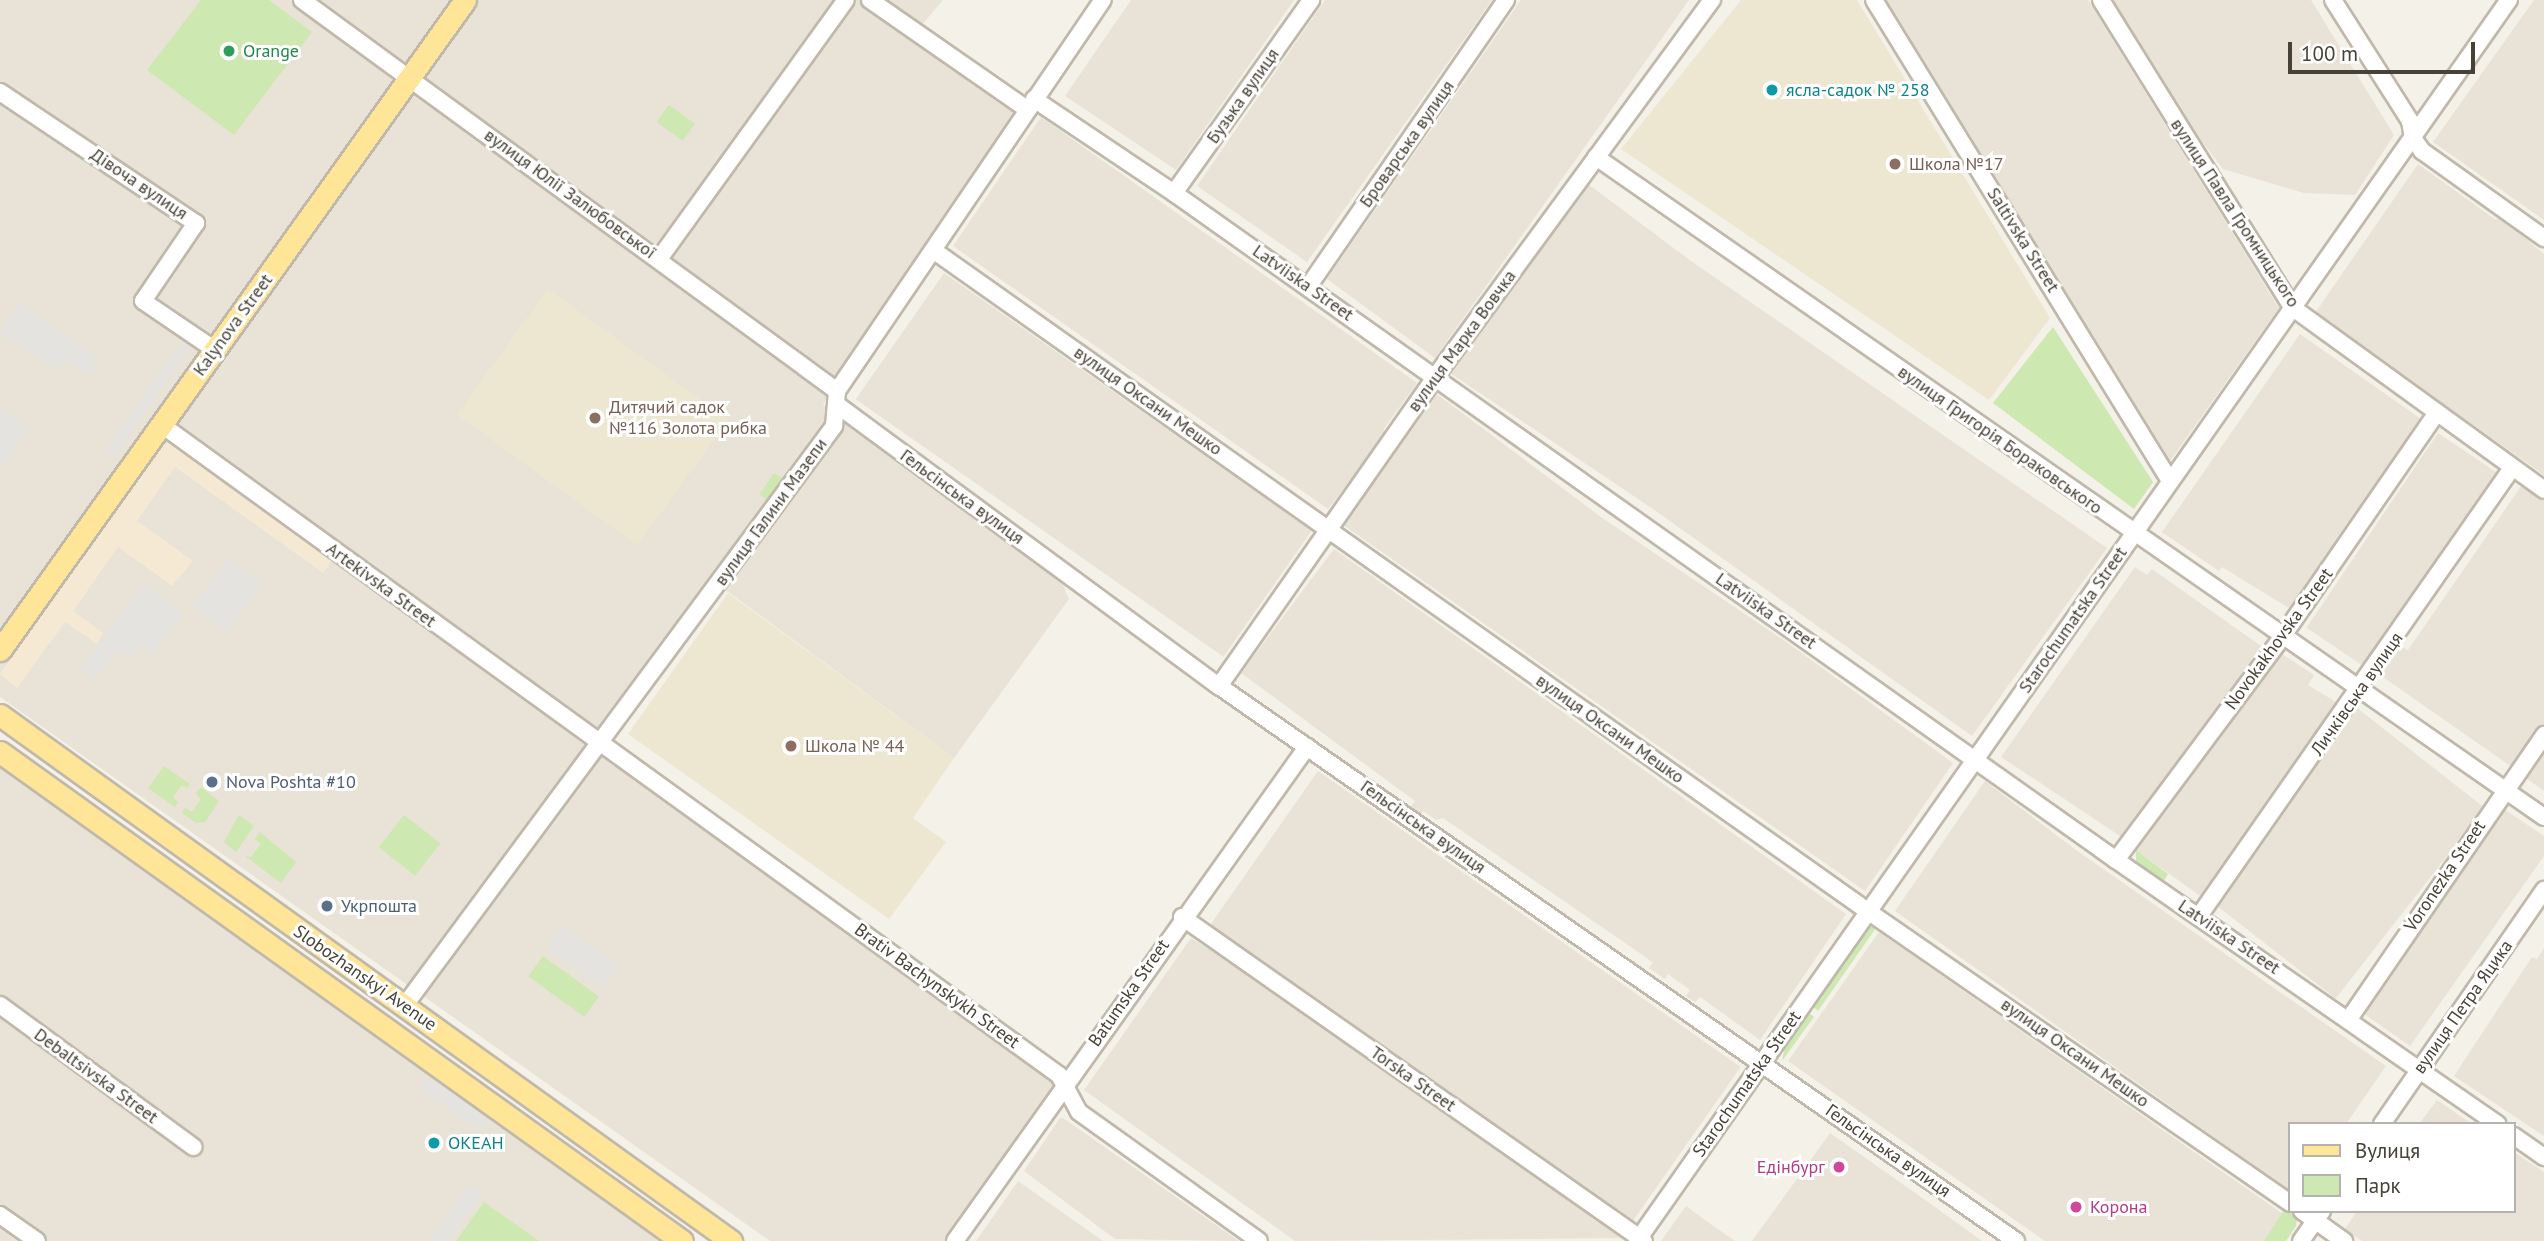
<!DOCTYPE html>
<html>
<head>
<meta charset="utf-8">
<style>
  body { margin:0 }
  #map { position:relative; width:2544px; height:1241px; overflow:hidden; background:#f4f1e8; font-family:"PT Sans",sans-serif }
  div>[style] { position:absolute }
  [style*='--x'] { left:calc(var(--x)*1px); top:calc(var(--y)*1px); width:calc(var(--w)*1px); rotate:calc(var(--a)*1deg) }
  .residential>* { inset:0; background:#e8e3d6; transform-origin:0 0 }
  .commercial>* { inset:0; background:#f6e9d4 }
  .education>* { inset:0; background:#ede7d2; transform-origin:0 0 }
  .green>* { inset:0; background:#cde8b1; transform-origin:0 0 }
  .parking>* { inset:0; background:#e5e3e0; transform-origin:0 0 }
  .roads { filter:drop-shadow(2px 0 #c0b9ab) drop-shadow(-2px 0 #c0b9ab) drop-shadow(0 2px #c0b9ab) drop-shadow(0 -2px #c0b9ab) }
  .minor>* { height:16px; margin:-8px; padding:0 8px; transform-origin:8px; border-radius:8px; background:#fff }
  .major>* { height:21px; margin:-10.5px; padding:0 10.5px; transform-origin:10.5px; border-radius:10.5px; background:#fee598 }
  .dots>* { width:19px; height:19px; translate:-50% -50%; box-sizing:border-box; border:4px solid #fff; border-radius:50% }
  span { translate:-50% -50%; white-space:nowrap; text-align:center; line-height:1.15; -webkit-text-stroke:6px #fff; paint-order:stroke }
  .leisure-label { font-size:18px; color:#27864d }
  .left { translate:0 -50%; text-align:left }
  .culture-label { font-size:18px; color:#0d838f }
  .street-label { font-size:18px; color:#474237 }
  .education-label { font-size:18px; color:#785e54 }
  .service-label { font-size:18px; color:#4e5e75 }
  .hotel-label { font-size:18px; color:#b23c85 }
  .right { translate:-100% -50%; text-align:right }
  .legend { position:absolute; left:2288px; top:1122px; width:228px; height:91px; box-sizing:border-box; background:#fff; border:2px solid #b5b3af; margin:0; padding:9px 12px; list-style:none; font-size:21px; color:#474237 }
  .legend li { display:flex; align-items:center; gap:14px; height:35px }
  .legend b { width:35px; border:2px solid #b5b3af }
  .scale { position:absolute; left:2288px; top:42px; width:187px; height:32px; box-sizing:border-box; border:4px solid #474237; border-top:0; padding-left:9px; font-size:21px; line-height:24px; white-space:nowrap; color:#474237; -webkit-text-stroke:5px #fff; paint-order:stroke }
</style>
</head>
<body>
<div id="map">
  <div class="residential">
    <i style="clip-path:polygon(0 0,943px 0,920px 27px,1019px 113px,823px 405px,1059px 576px,1069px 599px,954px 758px,720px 586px,604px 747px,1057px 1086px,949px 1241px,770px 1241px,0 697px)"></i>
    <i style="clip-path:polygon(1131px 0,1294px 0,1176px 170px,1065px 96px)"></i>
    <i style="clip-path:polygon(1325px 0,1492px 0,1307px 262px,1197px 186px)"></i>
    <i style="clip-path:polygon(1521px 0,1689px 0,1435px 358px,1327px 279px)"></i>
    <i style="clip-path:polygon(1880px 0,2088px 0,2279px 308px,2167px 465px)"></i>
    <i style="clip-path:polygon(2108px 0,2311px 0,2394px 135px,2355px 195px,2304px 193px,2223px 169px,2135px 53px)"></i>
    <i style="clip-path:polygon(2534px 0,2544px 0,2544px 220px,2433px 142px)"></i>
    <i style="clip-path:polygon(1041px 117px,1417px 383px,1383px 430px,1387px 433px,1328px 509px,953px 246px)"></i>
    <i style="clip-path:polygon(2418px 164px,2496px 220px,2499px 217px,2544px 254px,2544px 475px,2315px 313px)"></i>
    <i style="clip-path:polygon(1588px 184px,1691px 261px,2107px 548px,1972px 736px,1653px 509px,1450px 373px)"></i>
    <i style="left:944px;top:273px;width:449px;height:154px;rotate:35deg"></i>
    <i style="clip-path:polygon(2300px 334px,2421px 419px,2289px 608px,2222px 567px,2219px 571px,2162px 532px)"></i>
    <i style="clip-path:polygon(1434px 392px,1601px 517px,1785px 641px,1953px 763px,1865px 891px,1342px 524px)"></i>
    <i style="left:2438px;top:433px;width:75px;height:235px;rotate:34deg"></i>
    <i style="clip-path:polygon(2522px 485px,2544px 501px,2544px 723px,2512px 767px,2380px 675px,2400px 646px,2408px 650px)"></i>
    <i style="clip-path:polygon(1334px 549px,1846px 914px,1760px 1040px,1700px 997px,1695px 1002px,1686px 996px,1690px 990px,1668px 974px,1665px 979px,1649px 968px,1653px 963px,1644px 956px,1443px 818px,1436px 820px,1423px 811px,1420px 815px,1410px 808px,1415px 801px,1241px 673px)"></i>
    <i style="clip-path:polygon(2135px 567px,2147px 575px,2152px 569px,2261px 646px,2123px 838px,2001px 757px)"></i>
    <i style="clip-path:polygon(2279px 652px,2314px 675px,2308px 685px,2341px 705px,2203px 898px,2136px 850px)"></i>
    <i style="left:2357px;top:708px;width:162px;height:242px;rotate:38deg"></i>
    <i style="clip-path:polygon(2544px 737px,2544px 791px,2519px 773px)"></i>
    <i style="clip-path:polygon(0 763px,670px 1241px,0 1241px)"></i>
    <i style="left:1318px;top:771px;width:516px;height:191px;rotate:35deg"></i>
    <i style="clip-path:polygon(1985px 781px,2076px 850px,2386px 1066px,2346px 1124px,2290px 1124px,2290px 1191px,1895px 911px)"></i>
    <i style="clip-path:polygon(2504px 809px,2544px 836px,2544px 856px,2410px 1046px,2363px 1013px)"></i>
    <i style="clip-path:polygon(1879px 932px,2283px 1214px,2265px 1241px,2045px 1241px,1788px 1061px)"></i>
    <i style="clip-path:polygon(1191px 938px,1248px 973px,1623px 1238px,1295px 1241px,1084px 1090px)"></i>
    <i style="clip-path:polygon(2544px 948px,2544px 1136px,2454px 1076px,2532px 957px,2537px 959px)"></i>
    <i style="clip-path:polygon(2437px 1100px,2472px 1124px,2419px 1124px)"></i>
    <i style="clip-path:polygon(1060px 1118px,1063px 1118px,1239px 1241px,1115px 1239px,1024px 1171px)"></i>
    <i style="clip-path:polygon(1830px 1133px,1921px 1197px,1982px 1241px,1752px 1241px)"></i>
    <i style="clip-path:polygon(2514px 1152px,2544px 1172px,2544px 1241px,2362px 1241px,2345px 1229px,2357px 1211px,2514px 1211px)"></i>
    <i style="clip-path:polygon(1018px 1181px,1103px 1241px,976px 1241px)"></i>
    <i style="clip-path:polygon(1686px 1206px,1712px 1225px,1735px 1241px,1661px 1241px)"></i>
  </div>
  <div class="commercial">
    <i style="clip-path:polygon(170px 436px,336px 555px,323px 573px,175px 467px,137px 521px,193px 561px,172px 586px,118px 547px,73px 611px,103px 633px,97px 644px,65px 622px,17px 688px,0 674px)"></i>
  </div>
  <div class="education">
    <i style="clip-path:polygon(1741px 0,1857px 0,2050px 318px,1989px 400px,1621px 149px)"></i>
    <i style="left:548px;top:289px;width:223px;height:155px;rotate:36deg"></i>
    <i style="clip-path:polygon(728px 593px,954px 758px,913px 818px,946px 842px,889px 919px,628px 734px)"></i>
  </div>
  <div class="green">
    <i style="clip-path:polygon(201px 0,269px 0,312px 32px,234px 135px,147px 70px)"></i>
    <i style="left:669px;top:105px;width:32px;height:21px;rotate:36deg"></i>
    <i style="clip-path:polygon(2053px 327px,2153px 482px,2134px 509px,1993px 403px)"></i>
    <i style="left:774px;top:473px;width:14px;height:26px;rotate:34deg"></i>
    <i style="clip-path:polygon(164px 766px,190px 784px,187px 788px,182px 785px,173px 797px,178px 802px,175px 807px,148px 788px)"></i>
    <i style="clip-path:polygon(201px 787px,219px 801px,205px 822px,196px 823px,182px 813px,185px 808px,192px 812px,201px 799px,196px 794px)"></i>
    <i style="clip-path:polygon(239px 815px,254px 826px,236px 852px,224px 842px)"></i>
    <i style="left:404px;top:815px;width:46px;height:41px;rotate:38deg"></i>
    <i style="clip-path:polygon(260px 832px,296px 862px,281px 883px,245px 856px,251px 857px,261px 844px,255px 839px)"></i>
    <i style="clip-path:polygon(2136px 850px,2168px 874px,2162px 884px,2136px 864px)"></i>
    <i style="clip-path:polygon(1869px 925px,1878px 925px,1818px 1011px,1812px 1005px)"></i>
    <i style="left:543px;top:956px;width:69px;height:25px;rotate:36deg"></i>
    <i style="clip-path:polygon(1808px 1012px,1814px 1017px,1782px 1061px,1786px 1041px)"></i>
    <i style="clip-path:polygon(484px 1202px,539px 1241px,456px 1241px)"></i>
    <i style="clip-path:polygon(2286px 1207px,2297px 1219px,2296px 1226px,2286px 1241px,2264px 1241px)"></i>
  </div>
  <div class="parking">
    <i style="clip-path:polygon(18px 302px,100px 360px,88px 375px,68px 361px,58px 370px,0 333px)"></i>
    <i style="clip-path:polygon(190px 331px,198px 336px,114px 457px,105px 450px)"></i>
    <i style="clip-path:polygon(0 408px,29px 427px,4px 466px,0 463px)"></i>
    <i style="left:227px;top:559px;width:43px;height:59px;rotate:36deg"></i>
    <i style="clip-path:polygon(143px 584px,184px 614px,152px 654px,140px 646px,129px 659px,117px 650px,95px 680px,80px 669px)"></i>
    <i style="left:562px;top:925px;width:71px;height:28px;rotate:35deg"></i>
    <i style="left:427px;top:1076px;width:76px;height:15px;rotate:35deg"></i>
    <i style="clip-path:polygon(468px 1186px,482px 1195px,449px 1241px,430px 1241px)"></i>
  </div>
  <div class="roads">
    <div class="minor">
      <i style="--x:302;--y:0;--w:663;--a:36.16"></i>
      <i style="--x:870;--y:0;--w:191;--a:34.8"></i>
      <i style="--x:1874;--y:0;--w:565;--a:58.39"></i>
      <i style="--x:2101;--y:0;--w:363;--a:58.1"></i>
      <i style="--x:2293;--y:308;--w:310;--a:35.9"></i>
      <i style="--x:2333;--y:0;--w:143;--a:57.5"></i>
      <i style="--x:2410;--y:121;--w:17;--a:80"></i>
      <i style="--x:2413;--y:138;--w:16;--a:55"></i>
      <i style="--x:2422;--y:151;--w:150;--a:35.5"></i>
      <i style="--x:0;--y:92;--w:236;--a:33.8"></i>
      <i style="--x:196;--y:223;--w:94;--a:124.2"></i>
      <i style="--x:143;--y:301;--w:87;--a:34.2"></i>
      <i style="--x:1034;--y:99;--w:169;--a:33.9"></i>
      <i style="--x:1174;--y:193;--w:1154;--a:35.3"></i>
      <i style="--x:2116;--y:860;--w:464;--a:34.7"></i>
      <i style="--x:1596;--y:157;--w:1155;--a:34.85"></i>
      <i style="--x:1174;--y:193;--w:237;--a:-54.6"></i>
      <i style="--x:933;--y:250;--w:1134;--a:35.27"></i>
      <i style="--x:1859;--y:905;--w:524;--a:34.66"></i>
      <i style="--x:659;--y:259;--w:319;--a:-54.2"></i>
      <i style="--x:1308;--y:287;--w:349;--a:-55.4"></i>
      <i style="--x:836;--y:404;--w:476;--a:36.4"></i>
      <i style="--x:1219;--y:686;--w:971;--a:34.85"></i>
      <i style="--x:162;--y:425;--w:1108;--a:35.93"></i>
      <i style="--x:1059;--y:1075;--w:42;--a:61.6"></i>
      <i style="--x:1079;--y:1112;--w:221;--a:35.6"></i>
      <i style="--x:1219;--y:686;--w:377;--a:-55"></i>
      <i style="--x:1435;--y:377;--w:468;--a:-53.7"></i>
      <i style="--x:2116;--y:860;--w:278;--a:-53.3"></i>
      <i style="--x:2282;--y:637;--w:271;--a:-55.4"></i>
      <i style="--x:2199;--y:916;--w:547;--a:-55.06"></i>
      <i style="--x:1182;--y:917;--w:564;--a:35.04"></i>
      <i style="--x:0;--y:1005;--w:240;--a:36.3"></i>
      <i style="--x:405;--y:1005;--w:721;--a:-53.46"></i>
      <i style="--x:834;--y:426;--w:35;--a:-85"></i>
      <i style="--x:837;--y:391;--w:473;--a:-55.8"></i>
      <i style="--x:2349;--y:1019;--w:345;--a:-55.5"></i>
      <i style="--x:2382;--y:1124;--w:285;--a:-55.3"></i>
      <i style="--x:2514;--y:1136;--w:37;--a:35"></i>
      <i style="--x:2302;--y:1211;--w:52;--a:35.5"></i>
      <i style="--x:0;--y:1215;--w:45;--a:35.1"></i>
      <i style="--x:955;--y:1241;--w:607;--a:-54.53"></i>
      <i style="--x:1637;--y:1241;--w:1517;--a:-54.91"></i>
      <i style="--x:2301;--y:1241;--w:37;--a:-55"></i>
    </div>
    <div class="major">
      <i style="--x:0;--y:650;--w:799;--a:-54.42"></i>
      <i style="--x:0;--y:715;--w:901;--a:35.74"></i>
      <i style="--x:0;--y:752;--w:839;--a:35.64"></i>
    </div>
  </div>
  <div class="dots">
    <i style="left:229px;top:51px;background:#2e9e5b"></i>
    <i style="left:1772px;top:90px;background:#0f9aa8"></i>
    <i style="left:1895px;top:164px;background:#8d6e63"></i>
    <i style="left:595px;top:418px;background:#8d6e63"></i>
    <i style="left:791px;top:746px;background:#8d6e63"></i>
    <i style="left:212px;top:782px;background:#5c6f8a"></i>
    <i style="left:327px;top:906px;background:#5c6f8a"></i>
    <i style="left:434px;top:1143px;background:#0f9aa8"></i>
    <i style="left:1839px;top:1167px;background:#d1479c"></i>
    <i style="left:2076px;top:1207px;background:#d1479c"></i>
  </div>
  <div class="leisure-label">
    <span class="left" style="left:243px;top:51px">Orange</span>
  </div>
  <div class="culture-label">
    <span class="left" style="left:1786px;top:90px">ясла-садок № 258</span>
    <span class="left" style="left:448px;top:1143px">ОКЕАН</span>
  </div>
  <div class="street-label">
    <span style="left:1243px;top:96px;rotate:-55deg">Бузька вулиця</span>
    <span style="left:1407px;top:144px;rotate:-55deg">Броварська вулиця</span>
    <span style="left:139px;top:184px;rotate:34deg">Дівоча вулиця</span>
    <span style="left:570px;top:194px;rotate:36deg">вулиця Юлії Залюбовської</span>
    <span style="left:2235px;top:213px;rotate:57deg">вулиця Павла Громницького</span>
    <span style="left:2023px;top:240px;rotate:58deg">Saltivska Street</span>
    <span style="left:1303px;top:283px;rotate:35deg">Latviiska Street</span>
    <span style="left:233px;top:325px;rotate:-54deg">Kalynova Street</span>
    <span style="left:1462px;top:341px;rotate:-54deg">вулиця Марка Вовчка</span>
    <span style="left:1148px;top:401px;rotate:35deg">вулиця Оксани Мешко</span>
    <span style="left:2000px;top:440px;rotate:35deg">вулиця Григорія Бораковського</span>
    <span style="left:962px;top:497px;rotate:36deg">Гельсінська вулиця</span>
    <span style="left:771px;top:512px;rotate:-54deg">вулиця Галини Мазепи</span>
    <span style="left:381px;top:585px;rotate:36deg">Artekivska Street</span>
    <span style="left:1766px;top:611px;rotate:35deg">Latviiska Street</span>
    <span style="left:2073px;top:620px;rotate:-55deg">Starochumatska Street</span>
    <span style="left:2279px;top:639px;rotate:-54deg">Novokakhovska Street</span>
    <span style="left:2357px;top:694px;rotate:-55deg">Личківська вулиця</span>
    <span style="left:1610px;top:729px;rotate:35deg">вулиця Оксани Мешко</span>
    <span style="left:1423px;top:827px;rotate:35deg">Гельсінська вулиця</span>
    <span style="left:2445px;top:876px;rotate:-56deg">Voronezka Street</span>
    <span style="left:2229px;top:937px;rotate:34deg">Latviiska Street</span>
    <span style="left:365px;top:978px;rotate:35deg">Slobozhanskyi Avenue</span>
    <span style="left:937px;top:986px;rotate:36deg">Brativ Bachynskykh Street</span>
    <span style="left:1129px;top:993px;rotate:-55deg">Batumska Street</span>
    <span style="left:2463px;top:1007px;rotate:-55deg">вулиця Петра Яцика</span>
    <span style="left:2075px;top:1053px;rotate:35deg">вулиця Оксани Мешко</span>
    <span style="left:96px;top:1076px;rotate:36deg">Debaltsivska Street</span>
    <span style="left:1413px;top:1079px;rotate:35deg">Torska Street</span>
    <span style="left:1747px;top:1084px;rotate:-55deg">Starochumatska Street</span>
    <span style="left:1888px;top:1151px;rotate:35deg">Гельсінська вулиця</span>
  </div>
  <div class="education-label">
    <span class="left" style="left:1909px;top:164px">Школа №17</span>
    <span class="left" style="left:609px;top:418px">Дитячий садок<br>№116 Золота рибка</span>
    <span class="left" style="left:805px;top:746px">Школа № 44</span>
  </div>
  <div class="service-label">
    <span class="left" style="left:226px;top:782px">Nova Poshta #10</span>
    <span class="left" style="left:341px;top:906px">Укрпошта</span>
  </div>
  <div class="hotel-label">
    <span class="right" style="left:1825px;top:1167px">Едінбург</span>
    <span class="left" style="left:2090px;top:1207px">Корона</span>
  </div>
  <ul class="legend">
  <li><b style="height:9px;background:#fee598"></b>Вулиця</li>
  <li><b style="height:19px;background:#cde8b1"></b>Парк</li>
  </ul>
  <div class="scale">100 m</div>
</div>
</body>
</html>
